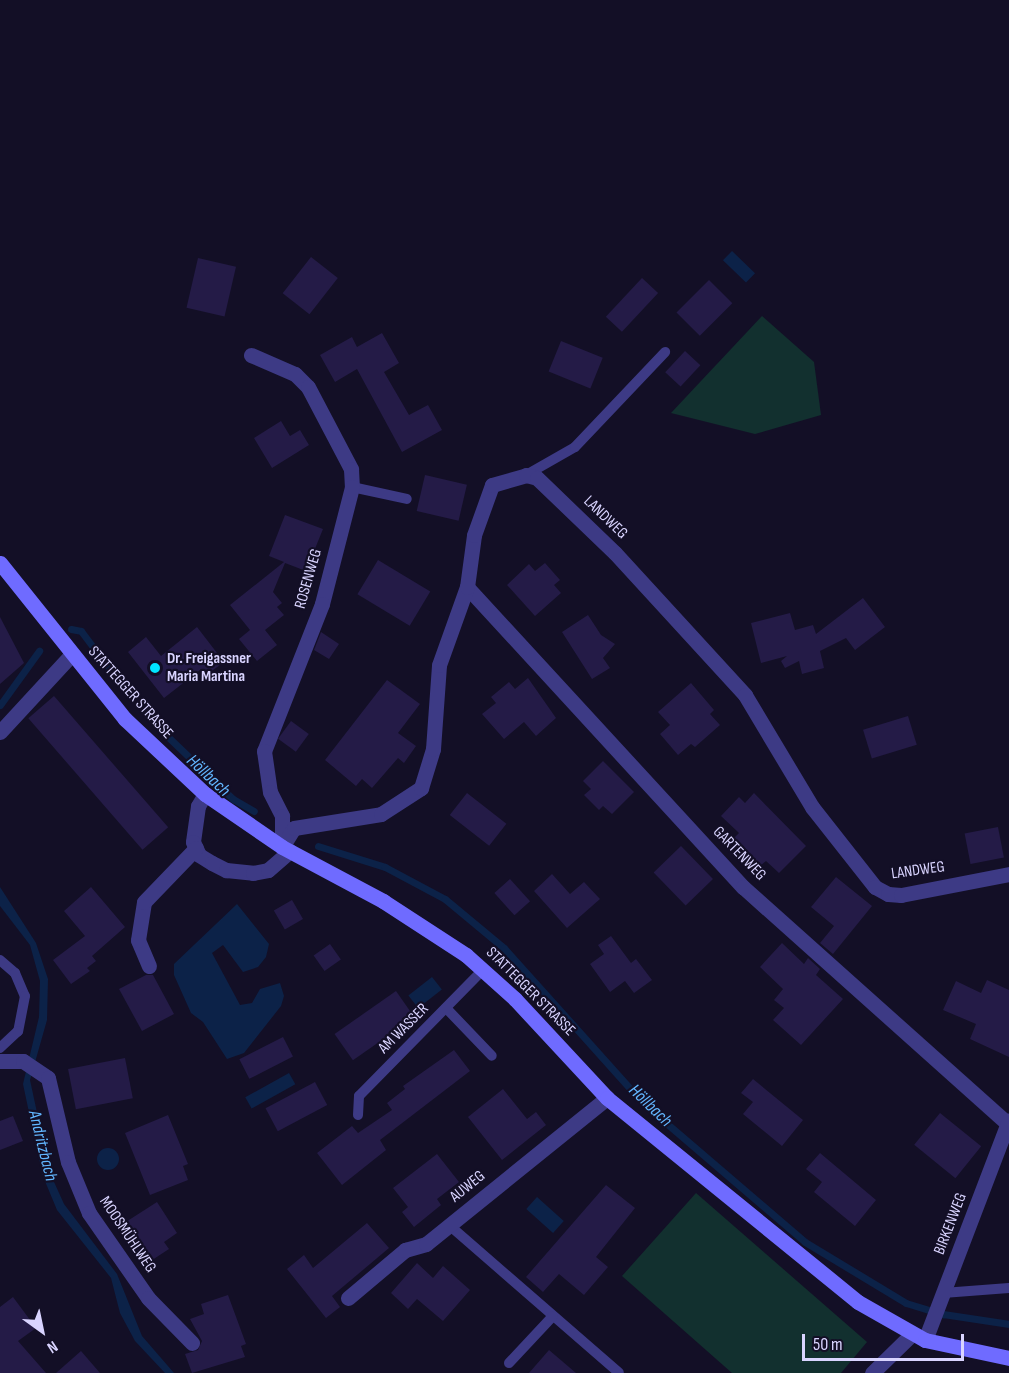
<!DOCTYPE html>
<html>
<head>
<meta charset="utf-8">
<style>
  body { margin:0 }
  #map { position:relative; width:1009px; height:1373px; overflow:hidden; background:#130f26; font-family:"Sofia Sans Condensed",sans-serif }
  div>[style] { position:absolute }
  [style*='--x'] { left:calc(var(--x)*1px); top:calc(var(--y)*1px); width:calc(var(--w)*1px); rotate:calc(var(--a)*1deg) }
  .green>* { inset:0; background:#12302f }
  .water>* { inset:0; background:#0c2248; transform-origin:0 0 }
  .round { border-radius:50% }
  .stream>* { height:7px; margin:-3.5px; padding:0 3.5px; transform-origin:3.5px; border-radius:3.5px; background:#0c2248 }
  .building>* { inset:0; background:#241b47; transform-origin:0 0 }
  .service>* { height:10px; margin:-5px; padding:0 5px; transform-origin:5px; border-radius:5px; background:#3d3a85 }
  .minor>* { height:15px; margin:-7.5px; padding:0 7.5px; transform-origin:7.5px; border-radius:7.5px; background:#3d3a85 }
  .secondary>* { height:15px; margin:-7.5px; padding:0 7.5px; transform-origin:7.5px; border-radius:7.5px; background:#6f6bff }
  .dots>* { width:16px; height:16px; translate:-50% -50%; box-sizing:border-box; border:3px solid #130f26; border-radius:50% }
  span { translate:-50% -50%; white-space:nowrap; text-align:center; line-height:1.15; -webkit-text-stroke:4.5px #130f26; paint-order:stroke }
  .street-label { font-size:16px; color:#d9d4ff }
  .poi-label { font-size:16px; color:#d9d4ff; font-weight:700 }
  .left { translate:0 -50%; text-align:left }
  .water-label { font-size:18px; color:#62b6ff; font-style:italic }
  .north { position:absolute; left:12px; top:1301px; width:60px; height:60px; -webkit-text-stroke:4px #130f26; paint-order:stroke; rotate:147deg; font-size:16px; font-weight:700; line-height:24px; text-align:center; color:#d9d4ff }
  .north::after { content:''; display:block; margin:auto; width:21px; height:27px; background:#d9d4ff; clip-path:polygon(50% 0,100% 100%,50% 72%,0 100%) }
  .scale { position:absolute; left:802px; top:1334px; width:162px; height:27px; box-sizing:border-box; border:3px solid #d9d4ff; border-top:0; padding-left:8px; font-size:18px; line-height:21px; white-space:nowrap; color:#d9d4ff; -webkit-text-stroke:4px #130f26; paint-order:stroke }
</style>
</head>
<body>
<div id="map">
  <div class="green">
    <i style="clip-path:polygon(762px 316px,814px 362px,821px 415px,755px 434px,671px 413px)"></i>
    <i style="clip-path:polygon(696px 1193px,867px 1342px,841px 1373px,732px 1373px,622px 1276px)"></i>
  </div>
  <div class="water">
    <i style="left:732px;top:251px;width:32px;height:13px;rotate:44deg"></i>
    <i style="clip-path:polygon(0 887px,36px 943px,48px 979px,47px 1020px,30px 1080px,50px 1173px,64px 1204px,117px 1274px,142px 1336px,174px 1373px,165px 1373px,135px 1341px,120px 1313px,111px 1278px,57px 1210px,42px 1174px,23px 1084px,39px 1017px,40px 981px,30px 945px,0 906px)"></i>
    <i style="clip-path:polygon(237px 904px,269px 944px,266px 957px,258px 967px,243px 972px,223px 945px,212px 953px,240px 1005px,252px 1003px,260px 989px,280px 983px,284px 996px,281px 1006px,244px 1053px,227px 1059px,203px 1022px,191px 1013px,174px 975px,174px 964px)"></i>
    <i style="left:432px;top:977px;width:16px;height:30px;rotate:52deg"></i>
    <i style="left:289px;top:1073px;width:13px;height:50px;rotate:61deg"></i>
    <i class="round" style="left:97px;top:1148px;width:22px;height:22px"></i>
    <i style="left:537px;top:1197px;width:36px;height:16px;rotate:42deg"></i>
  </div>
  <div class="stream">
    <i style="--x:71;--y:629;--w:10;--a:11"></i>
    <i style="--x:81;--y:631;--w:45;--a:53.1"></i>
    <i style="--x:0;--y:705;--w:67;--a:-54.2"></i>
    <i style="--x:166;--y:735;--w:93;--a:43.7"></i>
    <i style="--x:233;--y:799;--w:24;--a:30"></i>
    <i style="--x:318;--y:846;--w:70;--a:17.4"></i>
    <i style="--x:385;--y:867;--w:68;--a:28.1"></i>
    <i style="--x:445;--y:899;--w:77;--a:39.7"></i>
    <i style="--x:504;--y:948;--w:210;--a:48.1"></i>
    <i style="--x:644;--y:1104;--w:212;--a:40.6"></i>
    <i style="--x:805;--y:1242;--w:118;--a:31.1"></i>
    <i style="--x:906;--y:1303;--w:39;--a:17"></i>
    <i style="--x:943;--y:1314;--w:67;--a:8.6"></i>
  </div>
  <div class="building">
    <i style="left:311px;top:257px;width:34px;height:46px;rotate:38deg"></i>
    <i style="left:198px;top:258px;width:39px;height:51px;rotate:13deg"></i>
    <i style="left:642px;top:278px;width:22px;height:53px;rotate:43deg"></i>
    <i style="left:709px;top:280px;width:33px;height:46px;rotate:45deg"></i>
    <i style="clip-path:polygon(382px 333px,399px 363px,384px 372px,409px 415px,428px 405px,442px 430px,402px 452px,357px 369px,335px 382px,320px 355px,352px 337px,357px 347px)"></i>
    <i style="left:561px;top:341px;width:45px;height:33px;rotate:22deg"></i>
    <i style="left:685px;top:351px;width:21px;height:29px;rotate:43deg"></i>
    <i style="clip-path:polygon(281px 421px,290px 436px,300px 430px,309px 445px,272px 468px,254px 438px)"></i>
    <i style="left:425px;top:475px;width:43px;height:37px;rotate:13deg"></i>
    <i style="clip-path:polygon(285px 515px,323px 529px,306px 571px,285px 563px,273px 592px,282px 603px,277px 607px,284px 615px,265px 630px,277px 645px,257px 661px,239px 639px,250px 630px,230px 605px,284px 562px,269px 556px)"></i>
    <i style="left:378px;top:560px;width:61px;height:40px;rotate:31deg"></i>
    <i style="clip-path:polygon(545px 563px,560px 580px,554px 585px,561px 593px,535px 616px,507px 585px,529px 564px,535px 571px)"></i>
    <i style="clip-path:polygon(863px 598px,885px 627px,855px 650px,846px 638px,820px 651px,824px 668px,802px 674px,799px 661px,785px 668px,781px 661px,787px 656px,761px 663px,751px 623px,790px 613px,795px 630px,813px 625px,816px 634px)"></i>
    <i style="clip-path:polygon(588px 615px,601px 635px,615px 644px,603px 658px,610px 668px,592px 679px,562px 632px)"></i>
    <i style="clip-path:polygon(0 617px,24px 663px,0 684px)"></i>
    <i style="clip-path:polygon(197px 627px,224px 662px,205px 676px,200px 670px,164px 698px,128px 652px,146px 637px,161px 656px)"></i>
    <i style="clip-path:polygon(321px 632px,339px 644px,329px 659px,314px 650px)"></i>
    <i style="clip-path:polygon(528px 678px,556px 718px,536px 736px,524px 722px,504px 739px,482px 714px,496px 703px,491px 697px,509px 682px,515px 689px)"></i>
    <i style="clip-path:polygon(387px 680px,420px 704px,398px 733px,416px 746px,404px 763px,398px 758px,372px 788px,362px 779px,356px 786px,325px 760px)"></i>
    <i style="clip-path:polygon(691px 683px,714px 710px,710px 714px,720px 725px,695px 747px,691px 744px,678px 755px,660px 734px,670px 725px,658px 712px)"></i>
    <i style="left:54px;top:696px;width:174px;height:34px;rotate:49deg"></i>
    <i style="left:908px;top:716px;width:30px;height:47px;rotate:73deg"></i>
    <i style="left:291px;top:721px;width:22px;height:22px;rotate:36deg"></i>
    <i style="clip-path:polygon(603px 761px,634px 792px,612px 814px,603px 806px,599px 810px,584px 795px,591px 789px,583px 781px)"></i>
    <i style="left:467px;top:793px;width:50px;height:28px;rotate:38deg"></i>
    <i style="clip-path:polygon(754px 793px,806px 846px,779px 873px,766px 861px,760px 866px,733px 839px,739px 833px,721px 816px,739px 797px,745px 803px)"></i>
    <i style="left:998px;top:827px;width:31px;height:34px;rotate:79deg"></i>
    <i style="left:681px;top:846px;width:46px;height:38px;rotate:46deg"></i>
    <i style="clip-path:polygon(552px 874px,570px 894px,584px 882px,600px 899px,567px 928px,534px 891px)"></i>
    <i style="clip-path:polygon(836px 877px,872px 906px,833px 954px,820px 943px,834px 926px,811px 907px)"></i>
    <i style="left:510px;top:879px;width:30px;height:21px;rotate:48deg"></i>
    <i style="clip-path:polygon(91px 887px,125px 927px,92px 956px,96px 961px,87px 968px,90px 971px,71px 984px,53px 960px,85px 936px,64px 911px)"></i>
    <i style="left:292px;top:900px;width:22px;height:21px;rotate:60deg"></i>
    <i style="clip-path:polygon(611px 936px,631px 963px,636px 959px,652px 980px,634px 993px,625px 981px,610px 992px,590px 964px,604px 954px,598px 945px)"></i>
    <i style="clip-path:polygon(782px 943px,804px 964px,808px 958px,820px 969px,816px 975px,843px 999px,801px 1045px,773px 1020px,784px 1008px,774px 1000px,783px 989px,760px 967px)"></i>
    <i style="left:330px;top:944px;width:19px;height:20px;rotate:55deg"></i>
    <i style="clip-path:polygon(146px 975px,153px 975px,174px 1014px,142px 1031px,119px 989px)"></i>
    <i style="clip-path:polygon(987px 980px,1009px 990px,1009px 1057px,970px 1039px,976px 1024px,943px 1010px,956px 981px,981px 993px)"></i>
    <i style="left:396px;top:991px;width:32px;height:75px;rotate:55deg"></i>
    <i style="left:283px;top:1037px;width:22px;height:49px;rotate:63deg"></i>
    <i style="clip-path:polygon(454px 1050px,470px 1071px,380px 1140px,386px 1150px,342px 1185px,317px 1153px,352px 1126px,358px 1133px,392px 1110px,387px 1103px,405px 1089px,403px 1086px)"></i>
    <i style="left:125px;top:1058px;width:41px;height:58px;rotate:79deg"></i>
    <i style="clip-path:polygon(753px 1079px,803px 1120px,782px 1146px,743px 1114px,753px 1102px,741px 1093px)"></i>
    <i style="left:315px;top:1082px;width:26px;height:56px;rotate:62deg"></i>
    <i style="clip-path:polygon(503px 1089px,527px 1119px,536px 1112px,546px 1125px,502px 1160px,468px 1117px)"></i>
    <i style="left:940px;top:1113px;width:53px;height:41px;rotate:39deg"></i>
    <i style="clip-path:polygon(168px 1115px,188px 1164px,183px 1166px,188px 1180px,150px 1195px,125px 1133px)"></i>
    <i style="clip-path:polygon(13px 1116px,23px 1141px,0 1150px,0 1121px)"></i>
    <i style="clip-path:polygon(820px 1153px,876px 1200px,855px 1226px,814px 1192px,822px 1182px,806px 1169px)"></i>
    <i style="clip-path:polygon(437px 1154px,459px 1182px,437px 1199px,441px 1205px,414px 1227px,402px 1212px,408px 1207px,393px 1188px)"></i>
    <i style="clip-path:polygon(606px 1185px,635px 1208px,596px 1257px,608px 1267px,584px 1295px,559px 1274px,543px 1292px,526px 1277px)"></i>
    <i style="clip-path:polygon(157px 1202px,177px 1233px,164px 1242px,169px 1249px,143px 1266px,118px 1227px)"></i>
    <i style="clip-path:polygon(367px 1223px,389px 1248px,332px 1296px,340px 1307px,326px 1318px,287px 1269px,304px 1255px,313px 1268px)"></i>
    <i style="clip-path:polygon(417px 1263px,433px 1278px,443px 1266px,470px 1290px,443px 1321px,417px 1299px,408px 1309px,391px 1293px)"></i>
    <i style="clip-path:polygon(228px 1295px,246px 1344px,241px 1346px,245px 1357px,192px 1373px,185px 1354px,198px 1350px,202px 1341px,190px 1319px,204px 1314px,201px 1304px)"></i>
    <i style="clip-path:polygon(13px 1297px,36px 1328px,18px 1341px,46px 1373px,0 1373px,0 1307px)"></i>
    <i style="clip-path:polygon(549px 1350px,576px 1373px,529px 1373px)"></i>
    <i style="clip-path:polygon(81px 1351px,100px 1373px,56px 1373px)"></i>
  </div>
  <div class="service">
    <i style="--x:526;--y:475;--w:56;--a:-29.7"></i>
    <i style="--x:575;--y:447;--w:131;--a:-46.5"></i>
    <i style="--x:352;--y:487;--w:56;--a:12.3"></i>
    <i style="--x:0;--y:960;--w:20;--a:41"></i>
    <i style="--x:15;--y:973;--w:25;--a:67"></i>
    <i style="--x:25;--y:996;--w:36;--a:101"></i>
    <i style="--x:18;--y:1031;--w:25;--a:137"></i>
    <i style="--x:446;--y:1008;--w:66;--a:46.2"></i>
    <i style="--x:358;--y:1115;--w:19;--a:-87"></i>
    <i style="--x:359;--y:1096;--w:178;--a:-45.5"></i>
    <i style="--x:449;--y:1225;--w:225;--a:41"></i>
    <i style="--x:943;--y:1293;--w:66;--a:-4.3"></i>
    <i style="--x:509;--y:1363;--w:64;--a:-46.9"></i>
  </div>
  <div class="minor">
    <i style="--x:251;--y:355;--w:48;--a:23.4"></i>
    <i style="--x:295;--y:374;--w:18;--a:45"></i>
    <i style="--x:308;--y:387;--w:93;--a:62.3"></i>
    <i style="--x:351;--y:469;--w:18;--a:87"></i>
    <i style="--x:352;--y:487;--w:121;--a:104.4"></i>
    <i style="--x:322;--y:604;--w:158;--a:111.5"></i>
    <i style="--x:264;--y:751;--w:41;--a:81.7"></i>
    <i style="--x:270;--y:792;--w:27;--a:63"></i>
    <i style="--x:282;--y:816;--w:31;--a:90"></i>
    <i style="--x:467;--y:587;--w:408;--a:47.4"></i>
    <i style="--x:743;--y:887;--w:356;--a:41.8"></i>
    <i style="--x:0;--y:732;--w:105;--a:-47.3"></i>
    <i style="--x:205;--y:794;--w:14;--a:120"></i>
    <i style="--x:198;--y:806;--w:36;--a:98"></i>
    <i style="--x:193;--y:842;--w:14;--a:65"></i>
    <i style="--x:199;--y:855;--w:15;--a:32"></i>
    <i style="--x:212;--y:863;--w:16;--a:27"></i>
    <i style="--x:226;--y:870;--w:27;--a:6"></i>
    <i style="--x:253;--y:873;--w:15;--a:-11"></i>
    <i style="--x:268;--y:870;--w:29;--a:-41"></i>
    <i style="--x:282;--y:847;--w:22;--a:-58"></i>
    <i style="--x:294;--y:828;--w:88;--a:-9.1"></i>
    <i style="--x:381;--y:814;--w:48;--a:-33"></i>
    <i style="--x:421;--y:788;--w:41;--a:-72.9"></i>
    <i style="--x:433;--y:749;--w:84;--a:-85.9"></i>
    <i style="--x:439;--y:665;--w:83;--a:-70.3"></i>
    <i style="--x:467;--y:587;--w:52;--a:-82.3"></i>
    <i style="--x:474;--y:535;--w:53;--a:-70.2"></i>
    <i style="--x:492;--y:485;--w:35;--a:-16"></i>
    <i style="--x:526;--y:475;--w:11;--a:15"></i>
    <i style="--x:537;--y:478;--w:108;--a:43.9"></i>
    <i style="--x:615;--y:553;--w:193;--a:47.5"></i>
    <i style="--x:745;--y:695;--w:131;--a:59.1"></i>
    <i style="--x:812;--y:807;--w:102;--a:51.8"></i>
    <i style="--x:875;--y:887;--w:15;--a:28"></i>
    <i style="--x:888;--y:894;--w:13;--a:4"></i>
    <i style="--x:901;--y:895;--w:110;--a:-11"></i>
    <i style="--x:149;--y:966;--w:28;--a:-113"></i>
    <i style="--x:138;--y:940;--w:38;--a:-81"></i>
    <i style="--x:144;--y:902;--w:75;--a:-46.1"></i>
    <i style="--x:0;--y:1061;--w:23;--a:0"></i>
    <i style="--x:23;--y:1061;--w:30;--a:34"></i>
    <i style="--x:48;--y:1078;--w:86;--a:76.6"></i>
    <i style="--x:68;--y:1162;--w:55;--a:67.6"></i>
    <i style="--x:89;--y:1213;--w:103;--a:55.2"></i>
    <i style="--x:148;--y:1298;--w:63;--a:45.6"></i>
    <i style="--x:348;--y:1298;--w:75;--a:-40.1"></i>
    <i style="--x:405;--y:1250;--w:22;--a:-16"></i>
    <i style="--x:426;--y:1244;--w:233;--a:-38.9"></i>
    <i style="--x:925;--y:1340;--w:235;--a:-69.1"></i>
    <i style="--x:872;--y:1373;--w:56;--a:-44.3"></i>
  </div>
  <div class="secondary">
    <i style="--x:0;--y:563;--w:200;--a:51.3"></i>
    <i style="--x:125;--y:719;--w:110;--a:43.2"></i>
    <i style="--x:205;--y:794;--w:93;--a:34.5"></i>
    <i style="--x:282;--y:847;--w:115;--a:28.1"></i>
    <i style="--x:383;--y:901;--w:99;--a:33"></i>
    <i style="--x:466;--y:955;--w:66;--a:41.9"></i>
    <i style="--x:515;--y:999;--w:135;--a:47.1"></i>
    <i style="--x:607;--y:1098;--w:323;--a:39.1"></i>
    <i style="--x:858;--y:1302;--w:77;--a:29.6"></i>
    <i style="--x:925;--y:1340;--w:86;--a:12.1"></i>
  </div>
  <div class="dots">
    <i style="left:155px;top:668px;background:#00e5ff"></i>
  </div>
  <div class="street-label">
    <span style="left:605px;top:518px;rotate:44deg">LANDWEG</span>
    <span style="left:309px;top:579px;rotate:-74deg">ROSENWEG</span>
    <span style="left:130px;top:693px;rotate:48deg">STATTEGGER STRASSE</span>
    <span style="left:739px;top:854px;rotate:46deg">GARTENWEG</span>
    <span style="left:918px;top:871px;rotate:-8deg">LANDWEG</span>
    <span style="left:530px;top:992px;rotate:45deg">STATTEGGER STRASSE</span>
    <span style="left:404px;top:1029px;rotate:-45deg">AM WASSER</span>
    <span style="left:468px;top:1187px;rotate:-39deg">AUWEG</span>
    <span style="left:951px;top:1224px;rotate:-69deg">BIRKENWEG</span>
    <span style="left:127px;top:1235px;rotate:56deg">MOOSMÜHLWEG</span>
  </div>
  <div class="poi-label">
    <span class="left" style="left:167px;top:668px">Dr. Freigassner<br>Maria Martina</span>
  </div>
  <div class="water-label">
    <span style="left:208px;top:776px;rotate:43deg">Höllbach</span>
    <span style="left:650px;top:1106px;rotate:44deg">Höllbach</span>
    <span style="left:42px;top:1146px;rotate:76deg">Andritzbach</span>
  </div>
  <div class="north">N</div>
  <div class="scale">50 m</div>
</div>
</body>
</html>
